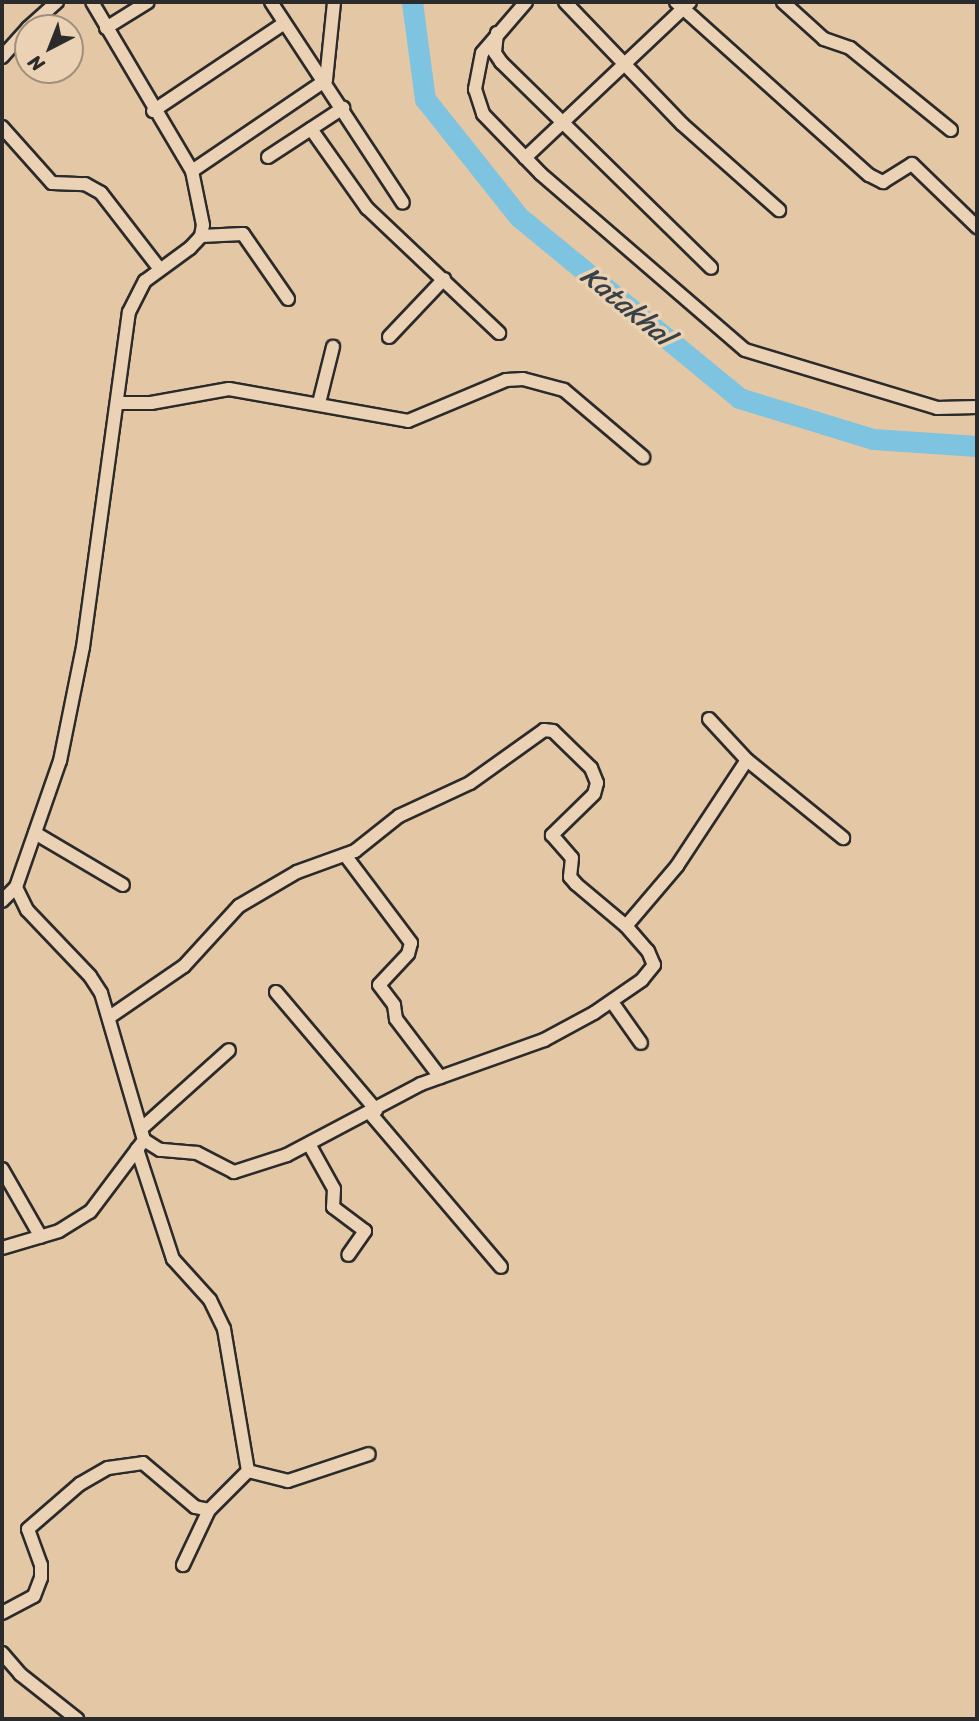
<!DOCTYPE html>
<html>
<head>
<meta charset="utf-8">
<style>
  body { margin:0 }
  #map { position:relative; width:979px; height:1721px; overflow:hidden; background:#e4c8a5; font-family:Sriracha,sans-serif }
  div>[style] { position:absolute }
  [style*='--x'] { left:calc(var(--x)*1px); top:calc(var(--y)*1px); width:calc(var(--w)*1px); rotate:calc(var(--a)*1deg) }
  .river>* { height:21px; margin:-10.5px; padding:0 10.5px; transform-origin:10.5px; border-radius:10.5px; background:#7ec3df }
  .roads { filter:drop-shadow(2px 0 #2b2b2b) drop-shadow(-2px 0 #2b2b2b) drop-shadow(0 2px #2b2b2b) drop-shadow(0 -2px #2b2b2b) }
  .minor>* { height:12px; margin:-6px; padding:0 6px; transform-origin:6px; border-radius:6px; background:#ecd2b4 }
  span { translate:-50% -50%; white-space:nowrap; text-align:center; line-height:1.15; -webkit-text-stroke:7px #ecd2b4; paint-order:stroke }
  .water-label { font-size:28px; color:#374246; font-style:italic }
  .frame { position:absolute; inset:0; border:4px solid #2b2b2b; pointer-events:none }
  .north { position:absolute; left:14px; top:14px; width:70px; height:70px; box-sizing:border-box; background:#ecd2b4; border:2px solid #9f8f7d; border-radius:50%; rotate:222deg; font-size:19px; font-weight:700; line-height:28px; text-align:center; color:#2b2b2b }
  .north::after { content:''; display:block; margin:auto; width:24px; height:32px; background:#2b2b2b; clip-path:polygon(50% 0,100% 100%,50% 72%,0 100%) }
</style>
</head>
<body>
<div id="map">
  <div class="river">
    <i style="--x:412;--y:2;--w:98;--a:82.4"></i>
    <i style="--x:425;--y:99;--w:151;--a:51.5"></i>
    <i style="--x:519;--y:217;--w:285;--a:39.4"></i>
    <i style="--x:739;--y:398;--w:140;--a:17"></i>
    <i style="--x:873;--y:439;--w:104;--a:3.9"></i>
  </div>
  <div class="roads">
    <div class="minor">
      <i style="--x:271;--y:2;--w:240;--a:56.7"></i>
      <i style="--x:526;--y:2;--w:67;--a:130.8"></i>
      <i style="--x:482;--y:53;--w:37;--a:101"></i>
      <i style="--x:475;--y:89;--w:26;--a:72"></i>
      <i style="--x:483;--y:114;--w:83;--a:46"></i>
      <i style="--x:541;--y:174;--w:269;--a:40.8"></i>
      <i style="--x:745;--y:350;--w:201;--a:16.8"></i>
      <i style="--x:937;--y:408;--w:40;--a:-1.4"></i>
      <i style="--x:565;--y:2;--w:169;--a:46.2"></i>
      <i style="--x:682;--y:124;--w:130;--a:41.6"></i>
      <i style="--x:676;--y:2;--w:259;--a:41.9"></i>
      <i style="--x:869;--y:175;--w:16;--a:27"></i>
      <i style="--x:883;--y:182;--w:34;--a:-32"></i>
      <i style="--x:912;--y:164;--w:91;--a:44.1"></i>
      <i style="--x:783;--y:2;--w:55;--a:42.1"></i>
      <i style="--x:824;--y:39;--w:28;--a:19"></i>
      <i style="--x:850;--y:48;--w:130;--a:39.1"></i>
      <i style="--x:28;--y:28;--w:39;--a:-42"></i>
      <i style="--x:106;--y:28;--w:49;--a:-31.8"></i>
      <i style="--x:497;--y:33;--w:20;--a:96"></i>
      <i style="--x:495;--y:53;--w:11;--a:56"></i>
      <i style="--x:501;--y:62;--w:294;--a:44.4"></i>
      <i style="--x:2;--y:57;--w:39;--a:-48"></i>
      <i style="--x:153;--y:111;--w:156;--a:-33.8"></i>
      <i style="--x:2;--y:127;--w:75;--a:48.2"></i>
      <i style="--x:52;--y:183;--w:33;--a:2"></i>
      <i style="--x:85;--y:184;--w:18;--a:29"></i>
      <i style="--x:101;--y:193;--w:95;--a:52.3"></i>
      <i style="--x:311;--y:129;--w:97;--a:54.7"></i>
      <i style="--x:367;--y:208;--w:182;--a:43.4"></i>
      <i style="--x:268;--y:157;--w:90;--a:-33.2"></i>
      <i style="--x:525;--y:158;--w:227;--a:-43.4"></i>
      <i style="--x:192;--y:171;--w:162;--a:-34.2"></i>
      <i style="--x:326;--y:80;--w:78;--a:-84.1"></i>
      <i style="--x:201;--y:236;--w:42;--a:-2.7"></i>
      <i style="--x:243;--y:234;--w:79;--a:55.3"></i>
      <i style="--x:389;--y:337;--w:80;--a:-46.5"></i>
      <i style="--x:118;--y:403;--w:33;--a:0"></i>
      <i style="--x:151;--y:403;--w:79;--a:-10.2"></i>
      <i style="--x:229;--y:389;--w:182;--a:10.1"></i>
      <i style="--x:408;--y:421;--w:106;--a:-22.7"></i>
      <i style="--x:506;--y:380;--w:17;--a:-3"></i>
      <i style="--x:523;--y:379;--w:42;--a:15"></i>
      <i style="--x:564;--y:390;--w:104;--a:40.3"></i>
      <i style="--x:319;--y:403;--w:58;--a:-76"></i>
      <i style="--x:709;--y:719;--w:56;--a:47.2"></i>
      <i style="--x:747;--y:760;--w:124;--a:39.1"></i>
      <i style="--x:35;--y:833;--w:102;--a:30.6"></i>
      <i style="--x:345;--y:855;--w:110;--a:53.1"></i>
      <i style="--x:411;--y:943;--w:11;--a:105"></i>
      <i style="--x:408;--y:954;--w:42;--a:133.1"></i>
      <i style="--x:379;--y:985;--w:25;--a:53"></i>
      <i style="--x:394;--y:1005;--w:14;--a:82"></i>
      <i style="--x:396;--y:1019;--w:73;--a:52.8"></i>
      <i style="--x:2;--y:901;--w:20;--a:-45"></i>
      <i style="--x:626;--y:926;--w:79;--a:-49.6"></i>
      <i style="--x:677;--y:866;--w:127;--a:-56.6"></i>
      <i style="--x:276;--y:992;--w:155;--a:49.7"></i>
      <i style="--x:612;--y:1002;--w:50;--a:54.7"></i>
      <i style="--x:111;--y:1016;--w:88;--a:-34.4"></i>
      <i style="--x:184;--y:966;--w:81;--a:-47.5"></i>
      <i style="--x:239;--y:906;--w:67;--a:-30.4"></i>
      <i style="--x:297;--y:872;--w:62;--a:-19.9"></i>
      <i style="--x:355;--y:851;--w:56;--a:-38.5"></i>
      <i style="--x:399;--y:816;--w:78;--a:-24.9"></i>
      <i style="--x:470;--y:783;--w:91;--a:-35.6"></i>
      <i style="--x:544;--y:730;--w:9;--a:6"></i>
      <i style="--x:553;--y:731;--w:53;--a:44.2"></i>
      <i style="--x:591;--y:768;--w:16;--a:68"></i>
      <i style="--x:597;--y:783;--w:11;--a:105"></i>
      <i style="--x:594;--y:794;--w:59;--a:135.7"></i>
      <i style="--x:552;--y:835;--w:30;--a:49"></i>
      <i style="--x:572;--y:858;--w:19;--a:96"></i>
      <i style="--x:570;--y:877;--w:9;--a:49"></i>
      <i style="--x:576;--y:884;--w:65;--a:40"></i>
      <i style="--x:626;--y:926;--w:33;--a:49"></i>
      <i style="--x:648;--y:951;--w:15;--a:67"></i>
      <i style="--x:654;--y:965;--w:19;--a:129"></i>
      <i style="--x:642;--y:980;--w:58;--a:145.5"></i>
      <i style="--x:594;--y:1013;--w:57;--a:151.6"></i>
      <i style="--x:544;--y:1040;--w:131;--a:160.3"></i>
      <i style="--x:421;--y:1084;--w:152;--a:152.1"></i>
      <i style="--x:287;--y:1155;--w:56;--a:162.2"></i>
      <i style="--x:234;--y:1172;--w:42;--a:-152.8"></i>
      <i style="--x:197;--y:1153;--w:37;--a:-175"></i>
      <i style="--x:160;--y:1150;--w:19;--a:-148"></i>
      <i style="--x:370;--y:1113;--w:202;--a:49.6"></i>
      <i style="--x:141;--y:1129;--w:118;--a:-41.9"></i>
      <i style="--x:309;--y:1144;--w:51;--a:60.9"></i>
      <i style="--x:334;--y:1189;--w:18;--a:93"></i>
      <i style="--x:333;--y:1207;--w:40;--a:37"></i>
      <i style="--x:365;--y:1231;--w:29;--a:125"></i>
      <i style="--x:137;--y:1149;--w:116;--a:71.9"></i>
      <i style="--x:173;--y:1259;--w:55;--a:47.9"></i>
      <i style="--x:210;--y:1300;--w:32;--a:64"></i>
      <i style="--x:224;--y:1329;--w:144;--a:80.4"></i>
      <i style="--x:248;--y:1471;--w:55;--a:135"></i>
      <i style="--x:209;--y:1510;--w:61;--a:115.3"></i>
      <i style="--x:2;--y:1169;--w:78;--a:60.2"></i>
      <i style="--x:2;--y:1248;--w:59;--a:-16.6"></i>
      <i style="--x:59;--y:1231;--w:36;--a:-32"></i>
      <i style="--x:90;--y:1212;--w:90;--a:-53.1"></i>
      <i style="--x:144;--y:1140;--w:153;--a:-106.3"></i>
      <i style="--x:101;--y:993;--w:20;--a:-123"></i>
      <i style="--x:90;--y:976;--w:91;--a:-133.7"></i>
      <i style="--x:27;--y:910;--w:25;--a:-116"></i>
      <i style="--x:16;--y:887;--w:133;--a:-70.8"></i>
      <i style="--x:60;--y:761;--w:116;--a:-78.6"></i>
      <i style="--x:83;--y:647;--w:338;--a:-82.2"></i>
      <i style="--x:129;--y:312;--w:35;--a:-63"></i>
      <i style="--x:145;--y:281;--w:56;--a:-36.3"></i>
      <i style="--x:190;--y:248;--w:16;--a:-47"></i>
      <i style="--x:201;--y:236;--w:11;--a:-80"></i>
      <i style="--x:203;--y:225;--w:55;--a:-101.5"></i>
      <i style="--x:192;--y:171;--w:196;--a:-120.6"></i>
      <i style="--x:248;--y:1471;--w:41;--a:14"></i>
      <i style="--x:288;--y:1481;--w:85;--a:-18.4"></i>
      <i style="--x:2;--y:1613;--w:36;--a:-28"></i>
      <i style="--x:34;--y:1596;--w:19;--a:-69"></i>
      <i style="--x:41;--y:1578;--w:13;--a:-90"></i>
      <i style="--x:41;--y:1565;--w:38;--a:-110"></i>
      <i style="--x:28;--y:1529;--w:69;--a:-40.9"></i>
      <i style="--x:80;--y:1484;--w:32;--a:-30"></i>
      <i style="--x:108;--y:1468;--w:35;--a:-8"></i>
      <i style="--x:143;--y:1463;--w:68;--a:40.2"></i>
      <i style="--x:195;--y:1507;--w:14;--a:12"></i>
      <i style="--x:2;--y:1653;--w:28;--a:49"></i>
      <i style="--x:20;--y:1674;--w:73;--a:38.3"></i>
    </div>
  </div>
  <div class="water-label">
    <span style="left:627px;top:306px;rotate:39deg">Katakhal</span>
  </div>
  <div class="frame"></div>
  <div class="north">N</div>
</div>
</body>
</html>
